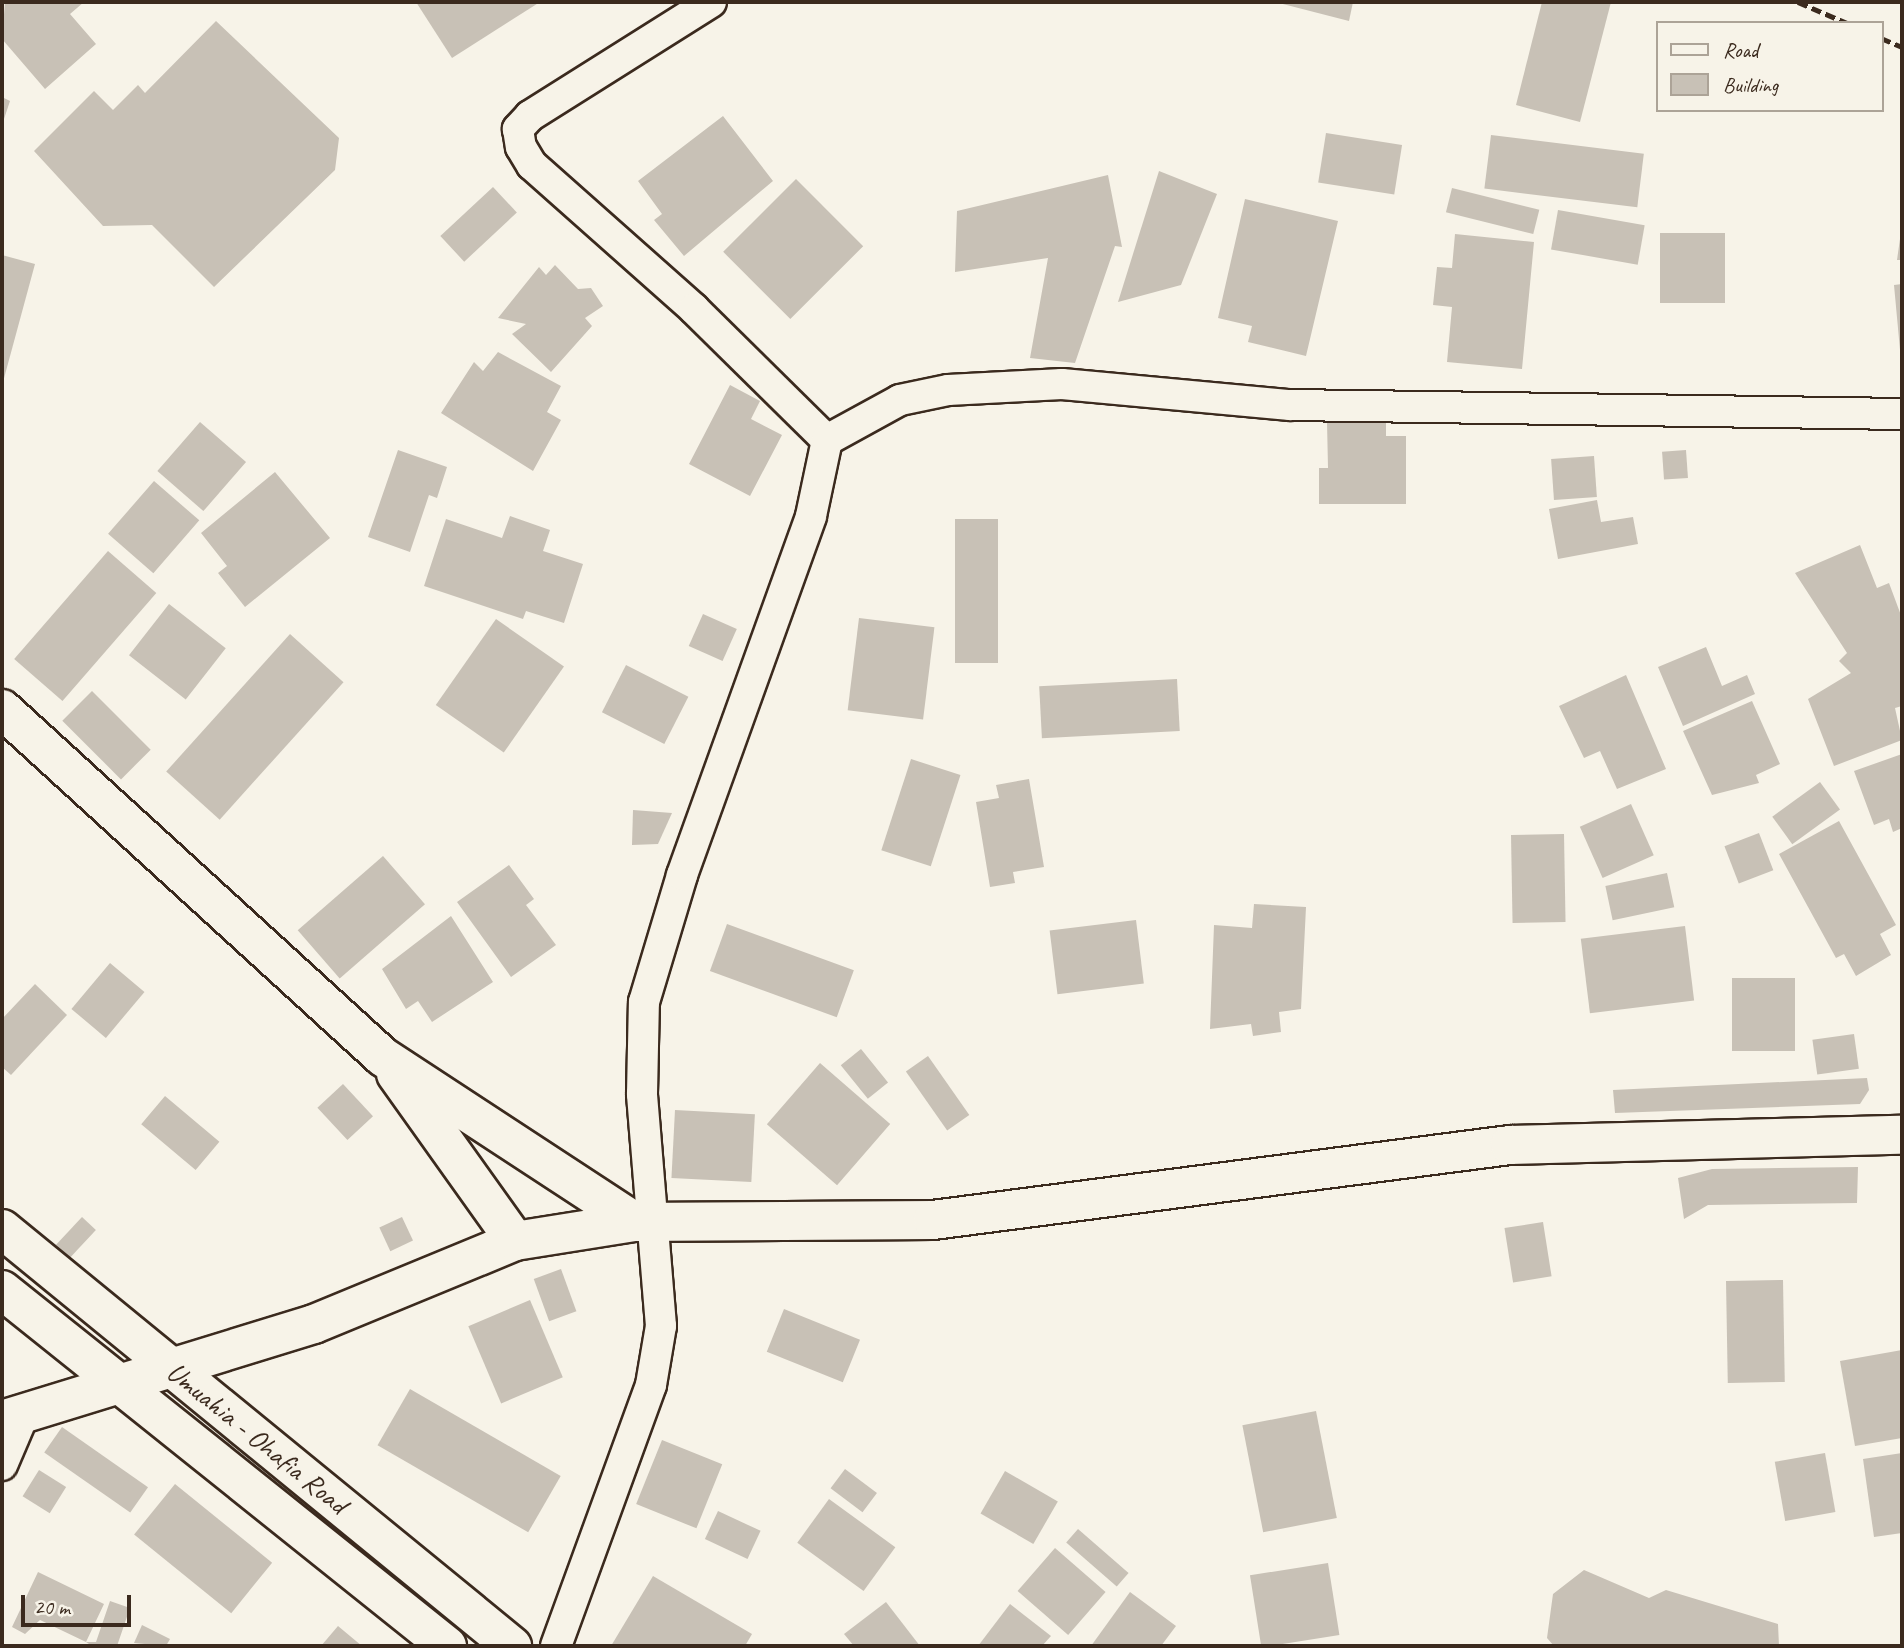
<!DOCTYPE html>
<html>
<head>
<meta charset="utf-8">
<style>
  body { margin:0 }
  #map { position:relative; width:1904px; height:1648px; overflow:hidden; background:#f7f3e8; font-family:Caveat,sans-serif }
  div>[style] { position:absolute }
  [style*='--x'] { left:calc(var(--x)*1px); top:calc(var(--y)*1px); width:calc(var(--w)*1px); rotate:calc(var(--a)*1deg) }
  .building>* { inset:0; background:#c8c1b6; transform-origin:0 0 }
  .roads { filter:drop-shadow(2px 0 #3b2a1e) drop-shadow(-2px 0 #3b2a1e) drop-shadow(0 2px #3b2a1e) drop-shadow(0 -2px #3b2a1e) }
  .street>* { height:30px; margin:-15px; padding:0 15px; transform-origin:15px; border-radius:15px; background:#f7f3e8 }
  .secondary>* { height:38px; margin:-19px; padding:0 19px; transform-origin:19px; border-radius:19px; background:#f7f3e8 }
  .rail>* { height:5px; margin-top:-2.5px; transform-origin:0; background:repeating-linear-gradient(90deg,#3b2a1e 0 10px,transparent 0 15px) }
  span { translate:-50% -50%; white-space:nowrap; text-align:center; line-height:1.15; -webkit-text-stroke:7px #f7f3e8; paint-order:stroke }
  .street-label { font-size:28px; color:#3b2a1e }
  .frame { position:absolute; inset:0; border:4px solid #3b2a1e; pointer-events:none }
  .legend { position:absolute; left:1656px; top:21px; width:228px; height:91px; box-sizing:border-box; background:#f7f3e8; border:2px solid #aca397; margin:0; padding:9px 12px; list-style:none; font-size:21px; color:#3b2a1e }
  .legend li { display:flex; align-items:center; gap:14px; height:35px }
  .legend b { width:35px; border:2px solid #aca397 }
  .scale { position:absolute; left:21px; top:1595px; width:110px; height:32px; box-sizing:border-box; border:4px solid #3b2a1e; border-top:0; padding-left:9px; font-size:21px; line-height:24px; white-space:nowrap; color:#3b2a1e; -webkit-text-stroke:5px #f7f3e8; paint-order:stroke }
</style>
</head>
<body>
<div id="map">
  <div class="building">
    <i style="clip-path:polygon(5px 2px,84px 2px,70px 14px,96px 44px,45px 89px,2px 39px)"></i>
    <i style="clip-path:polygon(416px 2px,540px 2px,452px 58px)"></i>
    <i style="clip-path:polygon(1275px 2px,1353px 2px,1349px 21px)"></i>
    <i style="clip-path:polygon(1542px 2px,1611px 2px,1580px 122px,1516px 105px)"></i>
    <i style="clip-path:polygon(216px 21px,339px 138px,335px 170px,214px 287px,152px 225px,103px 226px,34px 151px,94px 91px,113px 110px,138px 85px,145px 93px)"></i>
    <i style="clip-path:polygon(2px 97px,10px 101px,2px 125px)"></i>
    <i style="clip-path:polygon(723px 116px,773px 181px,684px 256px,654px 220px,662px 214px,638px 181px)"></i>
    <i style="left:1326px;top:133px;width:77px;height:50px;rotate:9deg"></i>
    <i style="left:1491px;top:135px;width:154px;height:54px;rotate:7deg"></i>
    <i style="clip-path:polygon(1159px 171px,1217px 194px,1181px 285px,1118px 302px)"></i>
    <i style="clip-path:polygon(1108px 175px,1122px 247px,1115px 246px,1075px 363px,1030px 358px,1048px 258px,955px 272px,957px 211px)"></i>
    <i style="left:796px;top:179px;width:95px;height:103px;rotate:45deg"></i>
    <i style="left:493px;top:187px;width:35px;height:72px;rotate:47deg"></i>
    <i style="left:1452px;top:188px;width:90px;height:25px;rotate:14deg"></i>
    <i style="clip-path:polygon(1245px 199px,1338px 221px,1306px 356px,1248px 342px,1252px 326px,1218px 318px)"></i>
    <i style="left:1558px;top:210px;width:88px;height:40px;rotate:10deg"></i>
    <i style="clip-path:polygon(1902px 225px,1902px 260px,1897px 260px)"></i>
    <i style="left:1660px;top:233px;width:65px;height:70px"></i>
    <i style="clip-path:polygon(1455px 234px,1534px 242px,1522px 369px,1447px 362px,1452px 307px,1433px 305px,1437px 267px,1452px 268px)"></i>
    <i style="clip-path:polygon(2px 255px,35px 264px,3px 382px,2px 382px)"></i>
    <i style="clip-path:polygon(555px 265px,578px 289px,591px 288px,603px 306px,585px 318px,592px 326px,551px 372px,512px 334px,526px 324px,498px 318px,539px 267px,546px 275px)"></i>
    <i style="clip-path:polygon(1902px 284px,1902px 350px,1900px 350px,1894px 285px)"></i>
    <i style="clip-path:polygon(498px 352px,561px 386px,547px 412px,561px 420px,533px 471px,441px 413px,474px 362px,483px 371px)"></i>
    <i style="clip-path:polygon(730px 385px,760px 401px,751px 419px,782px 435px,750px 496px,689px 464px)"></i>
    <i style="left:200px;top:422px;width:61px;height:65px;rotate:41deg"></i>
    <i style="clip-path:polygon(1327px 422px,1386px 423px,1386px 436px,1406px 436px,1406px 504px,1319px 504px,1319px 468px,1328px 468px)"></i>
    <i style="clip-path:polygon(398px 450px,447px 467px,437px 498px,429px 495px,410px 552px,368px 537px)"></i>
    <i style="left:1686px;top:450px;width:28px;height:24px;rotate:86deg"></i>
    <i style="left:1594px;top:456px;width:41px;height:43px;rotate:86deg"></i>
    <i style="clip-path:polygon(275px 472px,330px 538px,245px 607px,218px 573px,227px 566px,201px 533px)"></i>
    <i style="left:154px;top:481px;width:60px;height:70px;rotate:41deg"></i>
    <i style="clip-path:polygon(1597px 500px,1601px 522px,1633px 517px,1638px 544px,1558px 559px,1549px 509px)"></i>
    <i style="clip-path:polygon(510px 516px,550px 530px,543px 551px,583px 564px,564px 623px,526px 611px,523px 619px,424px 586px,446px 519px,502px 538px)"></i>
    <i style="left:955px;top:519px;width:43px;height:144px"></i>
    <i style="clip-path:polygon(1860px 545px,1877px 588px,1889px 583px,1902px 618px,1902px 706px,1895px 708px,1902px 740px,1834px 766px,1808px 699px,1851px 673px,1839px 661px,1847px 653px,1795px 573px)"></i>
    <i style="left:108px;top:551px;width:64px;height:143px;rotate:41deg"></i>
    <i style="left:169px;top:604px;width:72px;height:65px;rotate:38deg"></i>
    <i style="left:703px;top:614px;width:37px;height:35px;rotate:24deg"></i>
    <i style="left:859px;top:618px;width:76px;height:93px;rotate:7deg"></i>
    <i style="left:496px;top:619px;width:83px;height:105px;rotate:35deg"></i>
    <i style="left:290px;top:634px;width:72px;height:185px;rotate:42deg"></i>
    <i style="clip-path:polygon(1706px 647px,1722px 686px,1747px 675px,1755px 694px,1683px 726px,1658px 667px)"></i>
    <i style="left:626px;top:665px;width:70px;height:53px;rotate:27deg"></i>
    <i style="clip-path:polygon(1626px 675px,1666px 769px,1617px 789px,1600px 751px,1584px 758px,1559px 706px)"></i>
    <i style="left:1177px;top:679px;width:52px;height:138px;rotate:87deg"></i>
    <i style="left:92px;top:691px;width:83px;height:42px;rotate:45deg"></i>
    <i style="clip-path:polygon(1752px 701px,1780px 764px,1756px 775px,1759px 783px,1712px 795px,1683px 731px)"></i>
    <i style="clip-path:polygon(1902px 754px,1902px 828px,1893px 832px,1889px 819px,1874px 825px,1854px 771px)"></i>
    <i style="left:911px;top:759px;width:52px;height:96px;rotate:18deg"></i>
    <i style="clip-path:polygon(1029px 779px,1044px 867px,1013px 872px,1015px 883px,990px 887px,976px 802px,999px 798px,996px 785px)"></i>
    <i style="left:1820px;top:782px;width:34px;height:59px;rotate:54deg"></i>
    <i style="left:1631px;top:804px;width:56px;height:56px;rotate:66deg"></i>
    <i style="clip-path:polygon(633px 810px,672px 813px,658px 844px,632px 845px)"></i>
    <i style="clip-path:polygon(1839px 821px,1896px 925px,1880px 934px,1891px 955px,1856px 976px,1844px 954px,1836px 958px,1779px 854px)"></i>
    <i style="left:1759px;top:833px;width:40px;height:37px;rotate:69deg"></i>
    <i style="left:1564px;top:834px;width:88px;height:53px;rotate:89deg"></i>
    <i style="left:383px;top:856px;width:64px;height:113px;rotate:49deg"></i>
    <i style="clip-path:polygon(509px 865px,534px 899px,526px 905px,556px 945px,511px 977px,457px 902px)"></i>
    <i style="left:1667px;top:873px;width:35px;height:63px;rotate:78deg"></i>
    <i style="clip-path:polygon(1254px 904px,1306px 907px,1301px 1009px,1279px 1012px,1281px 1032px,1253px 1036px,1251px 1024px,1210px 1029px,1214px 925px,1252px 928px)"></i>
    <i style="clip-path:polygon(451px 916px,493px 982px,432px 1022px,418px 1001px,406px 1009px,382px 969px)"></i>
    <i style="left:1136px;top:920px;width:64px;height:87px;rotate:83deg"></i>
    <i style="left:727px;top:924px;width:135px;height:50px;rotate:20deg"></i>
    <i style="left:1685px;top:926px;width:75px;height:105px;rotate:83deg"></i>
    <i style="left:110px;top:963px;width:45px;height:60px;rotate:40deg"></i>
    <i style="left:1732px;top:978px;width:63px;height:73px"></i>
    <i style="clip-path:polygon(35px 984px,67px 1015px,11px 1075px,2px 1067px,2px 1019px)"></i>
    <i style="left:1854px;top:1034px;width:35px;height:42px;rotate:82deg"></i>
    <i style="left:861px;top:1049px;width:43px;height:26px;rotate:51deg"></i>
    <i style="left:928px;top:1056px;width:72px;height:27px;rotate:55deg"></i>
    <i style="left:820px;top:1063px;width:93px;height:81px;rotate:41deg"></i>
    <i style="clip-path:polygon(1867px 1078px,1869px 1090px,1860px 1104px,1615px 1113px,1613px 1090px)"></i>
    <i style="left:343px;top:1084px;width:44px;height:35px;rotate:47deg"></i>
    <i style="left:165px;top:1096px;width:71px;height:37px;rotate:40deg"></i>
    <i style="left:675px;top:1110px;width:80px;height:68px;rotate:3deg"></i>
    <i style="clip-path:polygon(1858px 1167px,1857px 1203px,1708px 1205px,1684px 1219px,1678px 1178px,1712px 1169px)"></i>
    <i style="left:82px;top:1217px;width:19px;height:38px;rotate:43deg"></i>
    <i style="left:402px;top:1217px;width:26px;height:25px;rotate:65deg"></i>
    <i style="left:1543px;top:1222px;width:55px;height:39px;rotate:81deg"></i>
    <i style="left:561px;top:1269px;width:45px;height:29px;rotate:70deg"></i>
    <i style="left:1783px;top:1280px;width:102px;height:57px;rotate:89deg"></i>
    <i style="left:530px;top:1300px;width:84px;height:67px;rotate:67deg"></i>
    <i style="left:784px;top:1309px;width:82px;height:46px;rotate:22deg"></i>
    <i style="clip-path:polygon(1902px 1350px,1902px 1438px,1855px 1446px,1840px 1361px)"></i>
    <i style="left:410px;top:1389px;width:174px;height:65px;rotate:30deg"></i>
    <i style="left:1316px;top:1411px;width:109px;height:75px;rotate:79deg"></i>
    <i style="left:62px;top:1427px;width:105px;height:31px;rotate:35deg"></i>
    <i style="left:662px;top:1440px;width:65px;height:69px;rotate:22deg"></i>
    <i style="left:1825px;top:1453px;width:60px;height:51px;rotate:80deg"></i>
    <i style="clip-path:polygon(1902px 1453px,1902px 1533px,1874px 1537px,1863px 1459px)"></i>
    <i style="left:845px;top:1469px;width:40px;height:24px;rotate:37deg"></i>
    <i style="left:39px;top:1470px;width:32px;height:31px;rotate:32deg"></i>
    <i style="left:1005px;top:1471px;width:61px;height:49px;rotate:30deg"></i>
    <i style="left:175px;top:1484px;width:125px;height:65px;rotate:39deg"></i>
    <i style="left:829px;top:1499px;width:82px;height:54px;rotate:36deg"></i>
    <i style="left:718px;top:1511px;width:47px;height:31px;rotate:25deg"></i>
    <i style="left:1078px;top:1529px;width:67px;height:18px;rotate:41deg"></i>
    <i style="left:1055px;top:1548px;width:67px;height:57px;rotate:41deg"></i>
    <i style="left:1328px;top:1563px;width:73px;height:79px;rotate:81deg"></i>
    <i style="clip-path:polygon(1584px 1570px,1649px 1598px,1666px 1590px,1778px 1624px,1779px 1646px,1554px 1646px,1547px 1638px,1553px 1594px)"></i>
    <i style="clip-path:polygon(38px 1572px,104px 1604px,86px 1642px,40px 1620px,25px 1634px,12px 1627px)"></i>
    <i style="clip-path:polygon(653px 1576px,752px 1634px,745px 1646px,611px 1646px)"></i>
    <i style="clip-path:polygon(1130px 1592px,1176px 1626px,1161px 1646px,1091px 1646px)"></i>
    <i style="clip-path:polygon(110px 1601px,130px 1608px,117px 1646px,92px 1646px,86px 1642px,96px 1642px)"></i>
    <i style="clip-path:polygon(886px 1602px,920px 1646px,854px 1646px,844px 1634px)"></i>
    <i style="clip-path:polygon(1010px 1604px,1051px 1636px,1042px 1646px,978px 1646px)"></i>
    <i style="clip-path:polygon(142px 1625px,170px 1639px,166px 1646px,134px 1643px)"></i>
    <i style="clip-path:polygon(338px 1626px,362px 1646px,321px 1646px)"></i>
  </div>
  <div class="roads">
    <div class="street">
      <i style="--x:711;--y:2;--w:214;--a:147.8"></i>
      <i style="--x:530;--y:116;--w:18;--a:133"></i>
      <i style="--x:518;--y:129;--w:18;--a:81"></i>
      <i style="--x:521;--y:147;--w:21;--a:59"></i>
      <i style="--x:532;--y:165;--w:217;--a:41.6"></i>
      <i style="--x:694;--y:309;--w:187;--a:44.6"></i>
      <i style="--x:2;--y:1465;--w:51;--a:-66.9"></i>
      <i style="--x:556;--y:1646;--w:278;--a:-70"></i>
      <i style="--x:651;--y:1385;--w:60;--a:-80.4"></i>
      <i style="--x:661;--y:1326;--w:233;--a:-94.7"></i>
      <i style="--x:642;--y:1094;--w:92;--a:-88.8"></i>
      <i style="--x:644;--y:1002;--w:133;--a:-73.3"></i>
      <i style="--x:682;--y:875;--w:381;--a:-70.2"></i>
      <i style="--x:811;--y:516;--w:78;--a:-78.1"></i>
      <i style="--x:827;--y:440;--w:83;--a:-28.7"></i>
      <i style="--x:900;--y:400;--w:49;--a:-11.8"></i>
      <i style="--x:948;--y:390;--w:114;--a:-3"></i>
      <i style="--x:1062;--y:384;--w:229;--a:5.3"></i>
      <i style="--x:1290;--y:405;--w:612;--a:0.84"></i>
    </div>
    <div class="secondary">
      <i style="--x:2;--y:709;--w:516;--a:42.41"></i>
      <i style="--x:383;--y:1057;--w:301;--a:33.2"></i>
      <i style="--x:396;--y:1074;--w:205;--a:54.5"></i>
      <i style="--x:2;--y:1229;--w:659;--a:39.27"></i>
      <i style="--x:2;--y:1290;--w:570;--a:38.66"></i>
      <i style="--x:2;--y:1420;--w:326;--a:-17.1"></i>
      <i style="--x:314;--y:1324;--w:217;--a:-22.4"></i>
      <i style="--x:515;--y:1241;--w:121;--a:-9"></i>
      <i style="--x:635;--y:1222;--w:298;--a:-0.4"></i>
      <i style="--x:933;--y:1220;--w:582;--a:-7.41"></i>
      <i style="--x:1510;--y:1145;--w:392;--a:-1.5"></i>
    </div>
  </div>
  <div class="rail">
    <i style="--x:1798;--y:2;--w:53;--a:23.2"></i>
    <i style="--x:1881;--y:38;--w:23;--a:23"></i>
  </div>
  <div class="street-label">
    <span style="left:257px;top:1438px;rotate:39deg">Umuahia - Ohafia Road</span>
  </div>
  <div class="frame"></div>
  <ul class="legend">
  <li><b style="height:9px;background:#f7f3e8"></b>Road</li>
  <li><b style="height:19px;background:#c8c1b6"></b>Building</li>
  </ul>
  <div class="scale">20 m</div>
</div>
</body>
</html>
